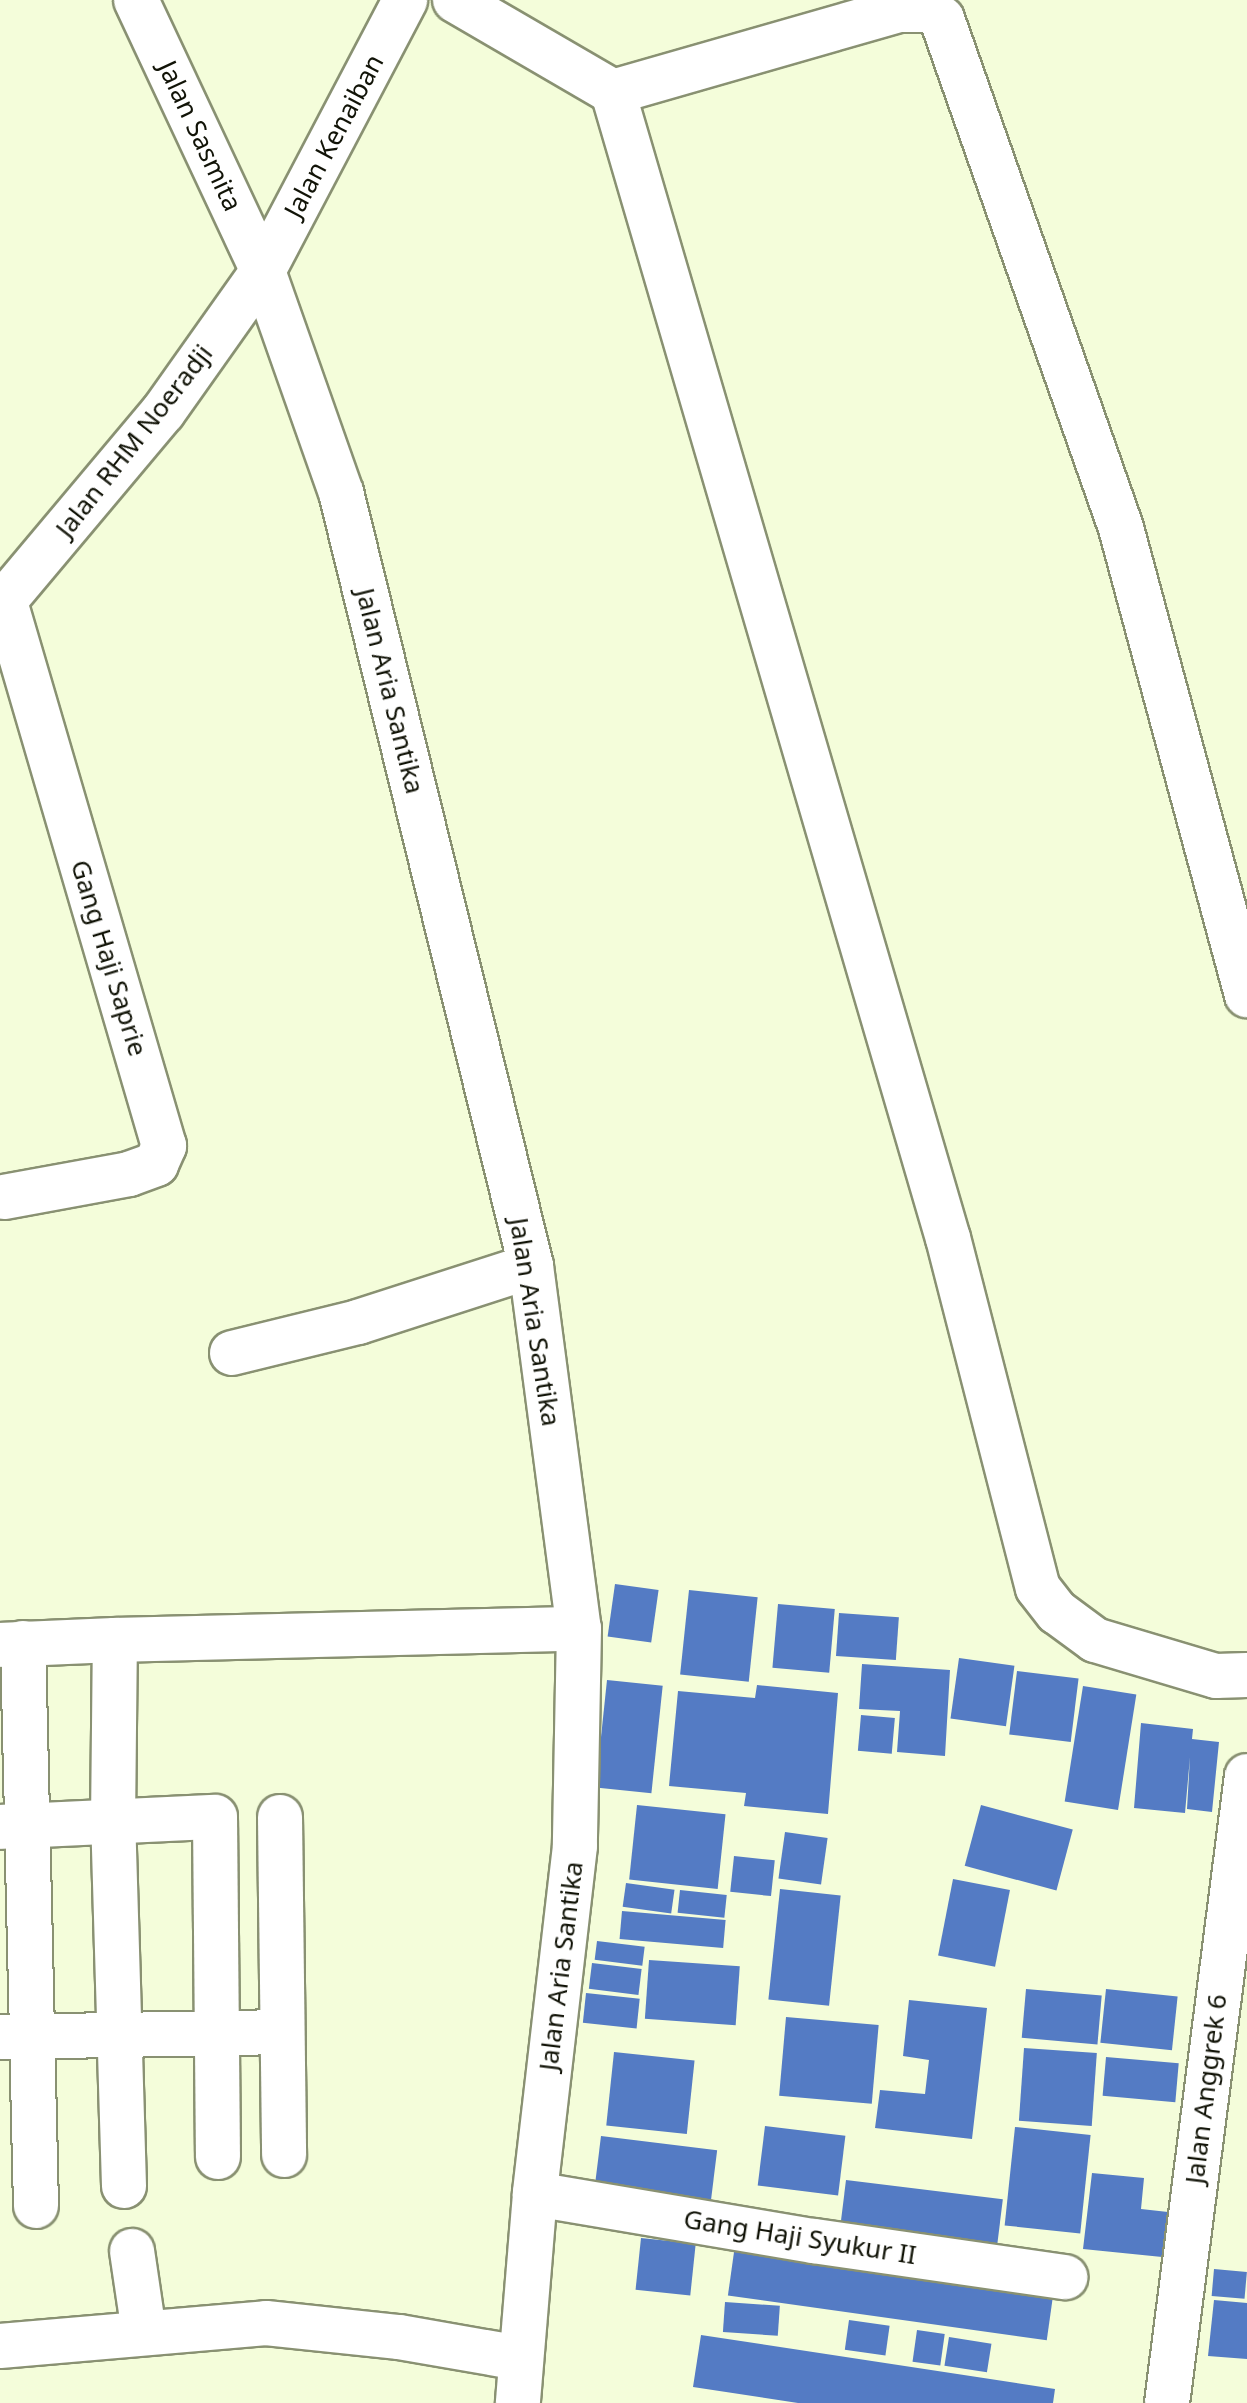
<!DOCTYPE html>
<html>
<head>
<meta charset="utf-8">
<style>
  body { margin:0 }
  #map { position:relative; width:1247px; height:2403px; overflow:hidden; background:#f4fdda; font-family:"Noto Sans",sans-serif }
  div>[style] { position:absolute }
  [style*='--x'] { left:calc(var(--x)*1px); top:calc(var(--y)*1px); width:calc(var(--w)*1px); rotate:calc(var(--a)*1deg) }
  .building>* { inset:0; background:#547bc4; transform-origin:0 0 }
  .roads { filter:drop-shadow(2px 0 #899172) drop-shadow(-2px 0 #899172) drop-shadow(0 2px #899172) drop-shadow(0 -2px #899172) }
  .minor>* { height:44px; margin:-22px; padding:0 22px; transform-origin:22px; border-radius:22px; background:#fff }
  span { translate:-50% -50%; white-space:nowrap; text-align:center; line-height:1.15; -webkit-text-stroke:6px #fff; paint-order:stroke }
  .street-label { font-size:26px; color:#111307 }
</style>
</head>
<body>
<div id="map">
  <div class="building">
    <i style="left:615px;top:1584px;width:44px;height:53px;rotate:8deg"></i>
    <i style="left:689px;top:1590px;width:69px;height:85px;rotate:6deg"></i>
    <i style="left:778px;top:1604px;width:57px;height:64px;rotate:5deg"></i>
    <i style="left:839px;top:1613px;width:60px;height:43px;rotate:4deg"></i>
    <i style="left:959px;top:1658px;width:56px;height:61px;rotate:8deg"></i>
    <i style="clip-path:polygon(862px 1664px,950px 1670px,945px 1756px,897px 1752px,900px 1711px,859px 1709px)"></i>
    <i style="left:1017px;top:1671px;width:62px;height:64px;rotate:7deg"></i>
    <i style="left:607px;top:1680px;width:56px;height:108px;rotate:6deg"></i>
    <i style="clip-path:polygon(757px 1685px,838px 1693px,828px 1814px,744px 1806px,746px 1793px,669px 1786px,678px 1691px,755px 1698px)"></i>
    <i style="left:1083px;top:1686px;width:54px;height:117px;rotate:9deg"></i>
    <i style="left:861px;top:1715px;width:34px;height:36px;rotate:5deg"></i>
    <i style="clip-path:polygon(1141px 1723px,1193px 1729px,1192px 1739px,1219px 1742px,1212px 1812px,1187px 1809px,1190px 1757px,1185px 1813px,1134px 1808px)"></i>
    <i style="left:637px;top:1805px;width:89px;height:75px;rotate:6deg"></i>
    <i style="left:981px;top:1805px;width:95px;height:63px;rotate:15deg"></i>
    <i style="left:785px;top:1832px;width:43px;height:47px;rotate:8deg"></i>
    <i style="left:734px;top:1856px;width:41px;height:36px;rotate:6deg"></i>
    <i style="left:953px;top:1879px;width:58px;height:78px;rotate:11deg"></i>
    <i style="left:626px;top:1883px;width:49px;height:24px;rotate:8deg"></i>
    <i style="left:780px;top:1889px;width:61px;height:111px;rotate:6deg"></i>
    <i style="left:680px;top:1890px;width:47px;height:23px;rotate:6deg"></i>
    <i style="left:622px;top:1911px;width:104px;height:28px;rotate:5deg"></i>
    <i style="left:597px;top:1941px;width:48px;height:19px;rotate:7deg"></i>
    <i style="left:649px;top:1960px;width:91px;height:59px;rotate:4deg"></i>
    <i style="left:592px;top:1963px;width:50px;height:26px;rotate:7deg"></i>
    <i style="left:1026px;top:1989px;width:76px;height:49px;rotate:5deg"></i>
    <i style="left:1106px;top:1989px;width:72px;height:54px;rotate:6deg"></i>
    <i style="left:586px;top:1993px;width:54px;height:30px;rotate:6deg"></i>
    <i style="clip-path:polygon(909px 2000px,987px 2008px,972px 2139px,875px 2128px,880px 2090px,925px 2094px,929px 2060px,903px 2056px)"></i>
    <i style="left:786px;top:2017px;width:93px;height:79px;rotate:5deg"></i>
    <i style="left:1024px;top:2048px;width:73px;height:73px;rotate:4deg"></i>
    <i style="left:614px;top:2052px;width:81px;height:74px;rotate:6deg"></i>
    <i style="left:1106px;top:2057px;width:73px;height:39px;rotate:5deg"></i>
    <i style="left:765px;top:2126px;width:81px;height:60px;rotate:7deg"></i>
    <i style="left:1015px;top:2127px;width:76px;height:99px;rotate:6deg"></i>
    <i style="left:601px;top:2136px;width:117px;height:60px;rotate:7deg"></i>
    <i style="clip-path:polygon(1092px 2173px,1144px 2178px,1141px 2209px,1177px 2213px,1172px 2258px,1083px 2249px)"></i>
    <i style="left:846px;top:2180px;width:158px;height:47px;rotate:7deg"></i>
    <i style="left:641px;top:2238px;width:55px;height:52px;rotate:6deg"></i>
    <i style="left:735px;top:2245px;width:322px;height:51px;rotate:8deg"></i>
    <i style="left:1214px;top:2269px;width:33px;height:27px;rotate:5deg"></i>
    <i style="clip-path:polygon(1214px 2300px,1247px 2303px,1247px 2359px,1208px 2356px)"></i>
    <i style="left:725px;top:2302px;width:55px;height:30px;rotate:4deg"></i>
    <i style="left:849px;top:2320px;width:41px;height:30px;rotate:8deg"></i>
    <i style="left:917px;top:2330px;width:28px;height:32px;rotate:8deg"></i>
    <i style="clip-path:polygon(701px 2335px,1055px 2389px,1053px 2403px,798px 2403px,693px 2387px)"></i>
    <i style="left:949px;top:2337px;width:43px;height:29px;rotate:9deg"></i>
  </div>
  <div class="roads">
    <div class="minor">
      <i style="--x:136;--y:0;--w:299;--a:64.9"></i>
      <i style="--x:263;--y:271;--w:234;--a:70.6"></i>
      <i style="--x:341;--y:492;--w:797;--a:76.21"></i>
      <i style="--x:531;--y:1266;--w:366;--a:82.5"></i>
      <i style="--x:579;--y:1629;--w:217;--a:91.1"></i>
      <i style="--x:575;--y:1846;--w:350;--a:96.6"></i>
      <i style="--x:535;--y:2194;--w:210;--a:94.7"></i>
      <i style="--x:455;--y:0;--w:183;--a:30.2"></i>
      <i style="--x:613;--y:92;--w:1194;--a:73.71"></i>
      <i style="--x:948;--y:1238;--w:361;--a:75.6"></i>
      <i style="--x:1038;--y:1588;--w:31;--a:52"></i>
      <i style="--x:1057;--y:1612;--w:47;--a:36.4"></i>
      <i style="--x:1095;--y:1640;--w:126;--a:16.6"></i>
      <i style="--x:1216;--y:1676;--w:31;--a:-2"></i>
      <i style="--x:613;--y:92;--w:298;--a:-16"></i>
      <i style="--x:899;--y:10;--w:31;--a:0"></i>
      <i style="--x:930;--y:10;--w:15;--a:37"></i>
      <i style="--x:942;--y:19;--w:540;--a:70.62"></i>
      <i style="--x:1121;--y:528;--w:484;--a:74.9"></i>
      <i style="--x:0;--y:606;--w:253;--a:-50"></i>
      <i style="--x:163;--y:412;--w:173;--a:-54.7"></i>
      <i style="--x:263;--y:271;--w:306;--a:-62.3"></i>
      <i style="--x:4;--y:1197;--w:127;--a:-10.4"></i>
      <i style="--x:129;--y:1174;--w:29;--a:-20"></i>
      <i style="--x:156;--y:1164;--w:20;--a:-66"></i>
      <i style="--x:164;--y:1146;--w:567;--a:-106.29"></i>
      <i style="--x:232;--y:1353;--w:130;--a:-13.8"></i>
      <i style="--x:358;--y:1322;--w:182;--a:-17.9"></i>
      <i style="--x:23;--y:1643;--w:563;--a:88.68"></i>
      <i style="--x:0;--y:1645;--w:115;--a:-2.5"></i>
      <i style="--x:280;--y:1817;--w:338;--a:89.3"></i>
      <i style="--x:0;--y:1827;--w:215;--a:-2.7"></i>
      <i style="--x:215;--y:1817;--w:340;--a:89.5"></i>
      <i style="--x:0;--y:2037;--w:282;--a:-1"></i>
      <i style="--x:124;--y:2186;--w:363;--a:-91.7"></i>
      <i style="--x:113;--y:1823;--w:183;--a:-89.4"></i>
      <i style="--x:115;--y:1640;--w:464;--a:-1.4"></i>
      <i style="--x:535;--y:2194;--w:283;--a:9.6"></i>
      <i style="--x:814;--y:2241;--w:254;--a:8.2"></i>
      <i style="--x:132;--y:2251;--w:82;--a:81.6"></i>
      <i style="--x:0;--y:2346;--w:267;--a:-4.9"></i>
      <i style="--x:266;--y:2323;--w:134;--a:6"></i>
      <i style="--x:399;--y:2337;--w:122;--a:9.9"></i>
      <i style="--x:1167;--y:2403;--w:632;--a:-82.73"></i>
    </div>
  </div>
  <div class="street-label">
    <span style="left:200px;top:136px;rotate:65deg">Jalan Sasmita</span>
    <span style="left:334px;top:136px;rotate:-62deg">Jalan Kenaiban</span>
    <span style="left:134px;top:441px;rotate:-52deg">Jalan RHM Noeradji</span>
    <span style="left:390px;top:691px;rotate:76deg">Jalan Aria Santika</span>
    <span style="left:109px;top:958px;rotate:73deg">Gang Haji Saprie</span>
    <span style="left:535px;top:1322px;rotate:81deg">Jalan Aria Santika</span>
    <span style="left:561px;top:1966px;rotate:-83deg">Jalan Aria Santika</span>
    <span style="left:1206px;top:2089px;rotate:-83deg">Jalan Anggrek 6</span>
    <span style="left:800px;top:2237px;rotate:9deg">Gang Haji Syukur II</span>
  </div>
</div>
</body>
</html>
